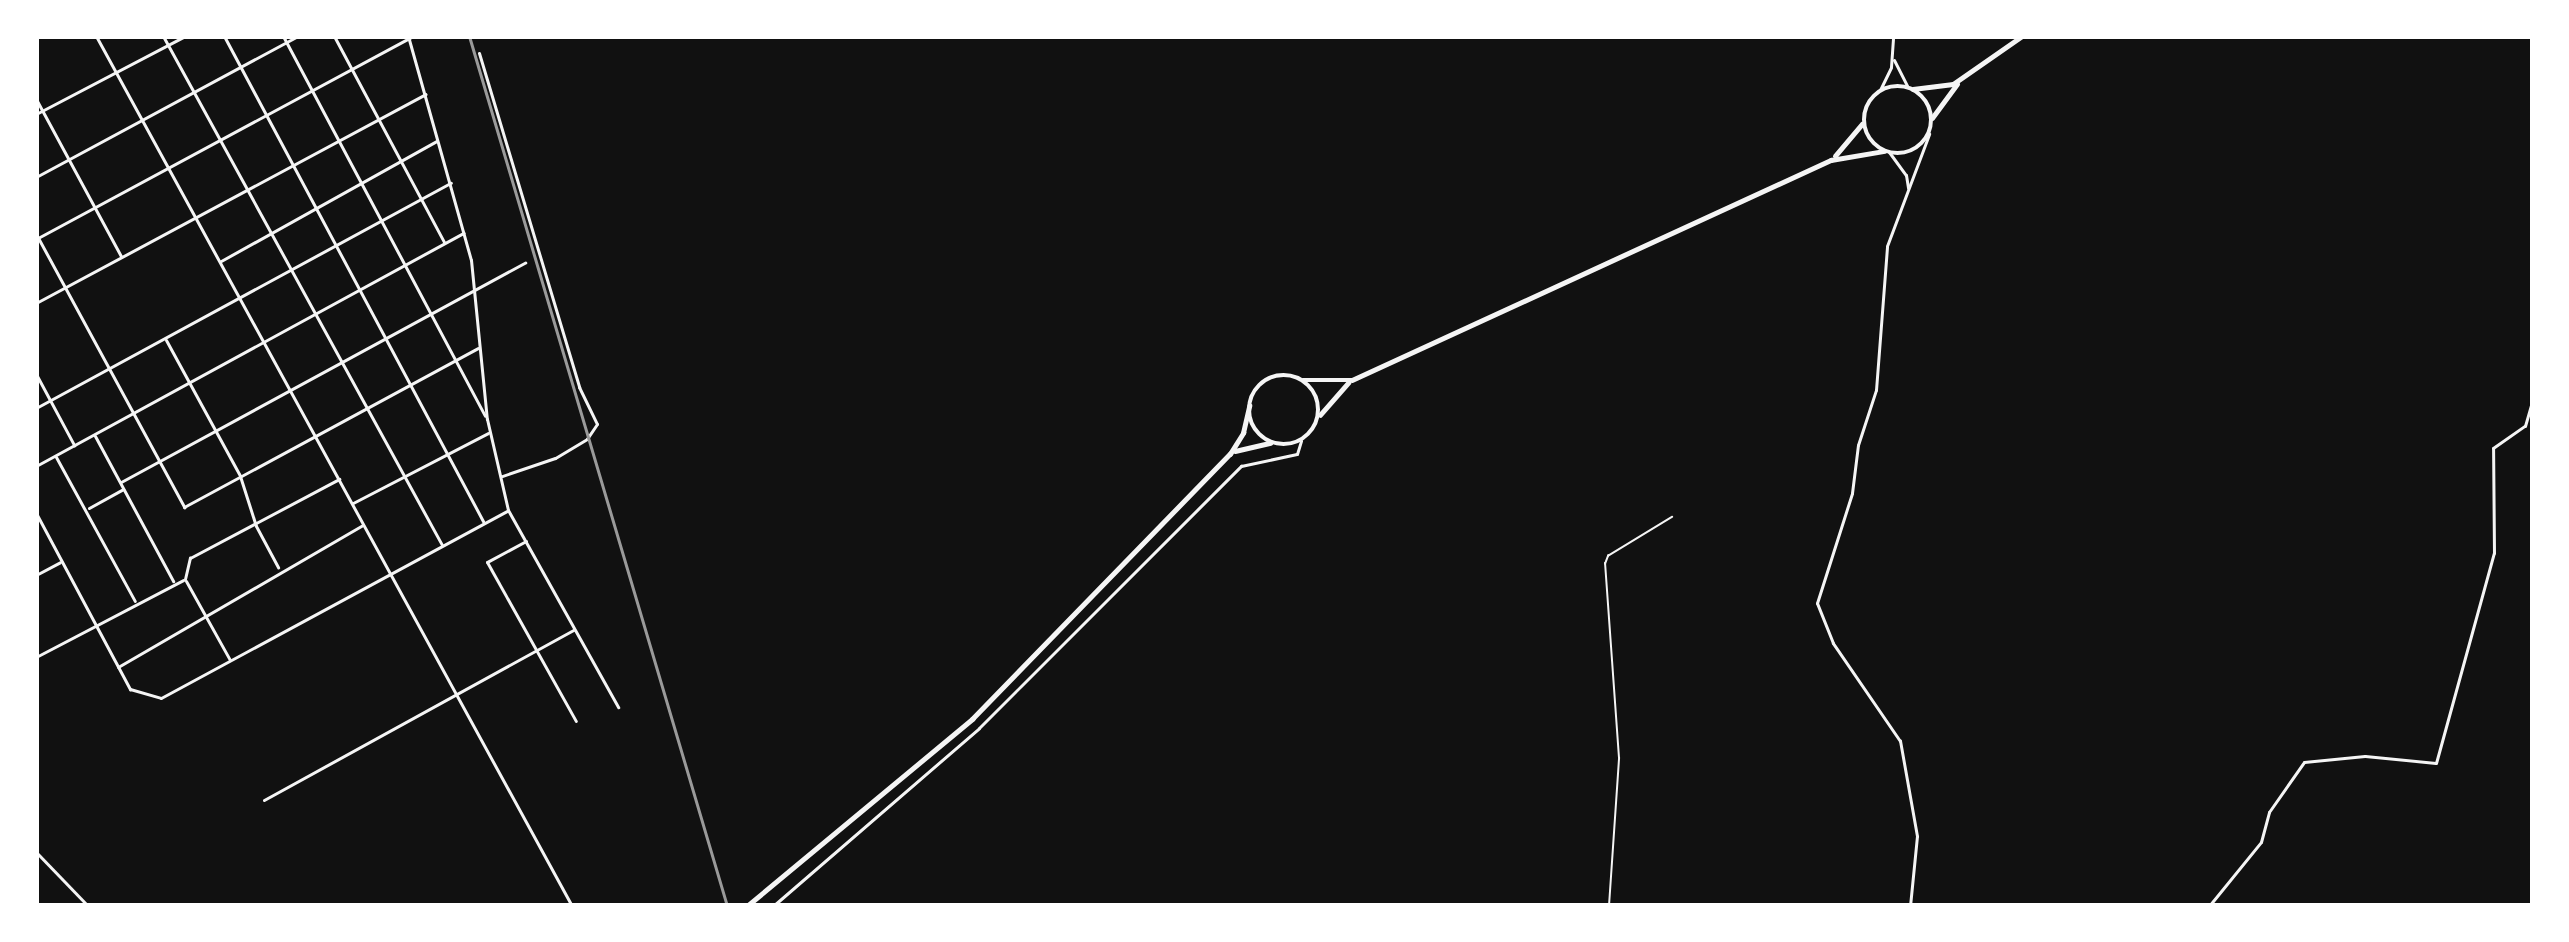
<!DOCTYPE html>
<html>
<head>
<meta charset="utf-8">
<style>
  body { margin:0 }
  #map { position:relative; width:2569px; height:942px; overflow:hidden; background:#111; font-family:Cabin,sans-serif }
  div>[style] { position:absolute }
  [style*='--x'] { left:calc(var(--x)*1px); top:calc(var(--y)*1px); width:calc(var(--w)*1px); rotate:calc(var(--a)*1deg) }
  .path>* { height:1.5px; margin:-0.75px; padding:0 0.75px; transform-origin:0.75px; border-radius:0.75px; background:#f5f5f5 }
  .minor>* { height:3px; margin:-1.5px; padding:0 1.5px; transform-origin:1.5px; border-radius:1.5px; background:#f5f5f5 }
  .tertiary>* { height:3px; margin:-1.5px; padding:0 1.5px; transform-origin:1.5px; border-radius:1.5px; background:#f5f5f5 }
  .primary>* { height:4.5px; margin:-2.25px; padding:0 2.25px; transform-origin:2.25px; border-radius:2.25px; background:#f5f5f5 }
  .primary>.ring { margin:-2.25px; padding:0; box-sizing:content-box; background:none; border:4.5px solid #f5f5f5; border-radius:50% }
  .rail>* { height:3px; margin:-1.5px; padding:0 1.5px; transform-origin:1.5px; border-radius:1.5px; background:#9a9a9a }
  span { translate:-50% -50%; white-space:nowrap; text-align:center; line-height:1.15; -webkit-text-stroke:12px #fff; paint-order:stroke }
  .frame { position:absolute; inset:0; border:39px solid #fff; pointer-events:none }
</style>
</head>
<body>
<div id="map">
  <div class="path">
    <i style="--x:1609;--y:906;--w:148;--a:-86.1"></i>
    <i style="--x:1619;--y:758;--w:195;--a:-94.1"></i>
    <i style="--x:1605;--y:564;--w:9;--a:-69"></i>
    <i style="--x:1608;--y:556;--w:75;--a:-31.4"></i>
  </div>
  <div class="minor">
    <i style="--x:163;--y:36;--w:580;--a:61.27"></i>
    <i style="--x:224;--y:36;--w:550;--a:61.9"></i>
    <i style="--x:283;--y:36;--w:430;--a:62"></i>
    <i style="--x:334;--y:36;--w:234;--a:61.9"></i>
    <i style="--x:408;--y:36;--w:233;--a:74.3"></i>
    <i style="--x:471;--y:260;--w:160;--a:84.3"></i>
    <i style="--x:487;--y:419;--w:93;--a:77"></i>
    <i style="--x:508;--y:510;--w:226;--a:60.8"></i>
    <i style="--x:479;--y:53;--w:349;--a:73.3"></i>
    <i style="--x:579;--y:387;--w:41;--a:64.1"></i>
    <i style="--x:597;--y:424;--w:18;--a:124"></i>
    <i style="--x:587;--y:439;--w:37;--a:149"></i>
    <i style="--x:555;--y:458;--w:56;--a:161.2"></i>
    <i style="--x:36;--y:99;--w:179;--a:61.6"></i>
    <i style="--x:36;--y:114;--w:168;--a:-27.6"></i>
    <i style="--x:1889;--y:152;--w:29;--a:54"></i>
    <i style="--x:1906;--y:175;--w:13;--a:81"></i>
    <i style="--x:36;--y:177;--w:298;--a:-28.3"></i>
    <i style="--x:36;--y:234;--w:311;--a:61.5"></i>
    <i style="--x:184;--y:507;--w:334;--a:-28.4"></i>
    <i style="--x:36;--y:239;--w:428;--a:-28.3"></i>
    <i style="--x:221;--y:261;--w:247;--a:-29.1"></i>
    <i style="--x:36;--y:303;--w:442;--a:-28.2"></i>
    <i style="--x:166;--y:340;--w:155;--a:61.4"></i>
    <i style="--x:240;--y:476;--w:52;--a:72.3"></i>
    <i style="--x:256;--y:526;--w:47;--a:61.8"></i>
    <i style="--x:36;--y:374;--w:81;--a:61.8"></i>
    <i style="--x:36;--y:408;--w:472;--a:-28.5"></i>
    <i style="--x:95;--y:436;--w:165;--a:61.7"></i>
    <i style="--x:56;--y:457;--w:164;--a:61.3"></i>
    <i style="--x:36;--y:466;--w:487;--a:-28.6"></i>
    <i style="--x:121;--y:482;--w:460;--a:-28.5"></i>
    <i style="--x:353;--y:503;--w:152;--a:-27.4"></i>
    <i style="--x:89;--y:508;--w:39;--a:-29"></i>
    <i style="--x:36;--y:513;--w:200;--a:61.9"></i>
    <i style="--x:130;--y:689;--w:32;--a:16"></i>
    <i style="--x:161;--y:698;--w:393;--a:-28.4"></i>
    <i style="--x:526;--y:541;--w:44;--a:151.7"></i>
    <i style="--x:487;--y:562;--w:182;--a:60.8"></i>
    <i style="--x:36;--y:575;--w:27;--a:-28"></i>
    <i style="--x:185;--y:579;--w:22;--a:-77"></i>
    <i style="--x:190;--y:558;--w:169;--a:-27.9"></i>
    <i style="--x:186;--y:581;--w:90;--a:60.9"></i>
    <i style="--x:36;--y:657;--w:166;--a:-27.6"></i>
    <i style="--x:118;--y:667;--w:283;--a:-30.1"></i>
    <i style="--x:264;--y:800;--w:353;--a:-28.8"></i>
    <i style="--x:36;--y:852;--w:75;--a:46.1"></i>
    <i style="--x:773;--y:906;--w:272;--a:-40.8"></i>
    <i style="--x:979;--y:728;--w:371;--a:-45"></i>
    <i style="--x:1241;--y:466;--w:57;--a:-12.1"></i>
    <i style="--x:1297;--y:454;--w:14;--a:-73"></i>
    <i style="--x:1910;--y:906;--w:70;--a:-84.3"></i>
    <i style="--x:1917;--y:836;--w:97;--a:-100.1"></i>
    <i style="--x:1900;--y:741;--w:119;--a:-124.4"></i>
    <i style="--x:1833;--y:643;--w:43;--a:-111.8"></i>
    <i style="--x:1817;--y:603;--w:115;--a:-72.3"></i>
    <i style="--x:1852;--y:493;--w:48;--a:-82.9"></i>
    <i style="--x:1858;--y:445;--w:58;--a:-71.9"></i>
    <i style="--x:1876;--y:390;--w:144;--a:-85.6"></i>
    <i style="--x:1887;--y:246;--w:120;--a:-69.4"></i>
    <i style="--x:2209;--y:906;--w:82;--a:-50.9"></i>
    <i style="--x:2261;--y:842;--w:31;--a:-75"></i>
    <i style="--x:2269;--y:812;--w:61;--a:-55"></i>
    <i style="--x:2304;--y:762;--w:61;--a:-5.6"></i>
    <i style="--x:2365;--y:756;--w:71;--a:5.6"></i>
    <i style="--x:2436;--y:763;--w:218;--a:-74.6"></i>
    <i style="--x:2494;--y:553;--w:105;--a:-90.5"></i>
    <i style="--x:2493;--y:448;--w:39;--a:-35"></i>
    <i style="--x:2525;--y:426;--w:29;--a:-74"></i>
  </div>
  <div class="tertiary">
    <i style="--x:96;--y:36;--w:992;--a:61.32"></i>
    <i style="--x:1894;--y:60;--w:29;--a:63"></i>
    <i style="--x:1880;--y:90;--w:25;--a:-64"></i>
    <i style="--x:1891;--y:67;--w:31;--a:-86"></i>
  </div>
  <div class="primary">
    <i class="ring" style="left:1864px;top:86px;width:63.5px;height:63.5px"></i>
    <i style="--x:1913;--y:89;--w:40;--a:-7.1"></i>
    <i style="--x:1953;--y:84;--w:84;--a:-34.8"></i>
    <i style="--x:1932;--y:118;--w:42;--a:-53.7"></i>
    <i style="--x:1835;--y:156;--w:42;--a:-49.8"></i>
    <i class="ring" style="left:1249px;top:375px;width:65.5px;height:65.5px"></i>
    <i style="--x:1303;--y:380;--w:49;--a:0"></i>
    <i style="--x:1352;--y:380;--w:527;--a:-24.67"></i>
    <i style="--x:1831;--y:160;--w:54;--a:-9.6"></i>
    <i style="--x:1320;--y:415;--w:43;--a:-48.8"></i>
    <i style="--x:1235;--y:451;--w:36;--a:-13"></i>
    <i style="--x:747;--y:906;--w:293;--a:-39.7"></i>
    <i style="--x:972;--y:719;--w:370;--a:-45.8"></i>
    <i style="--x:1230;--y:454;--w:25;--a:-58"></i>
    <i style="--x:1243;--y:433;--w:28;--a:-77"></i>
  </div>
  <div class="rail">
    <i style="--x:469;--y:36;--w:907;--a:73.48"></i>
  </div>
  <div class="frame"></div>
</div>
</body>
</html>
